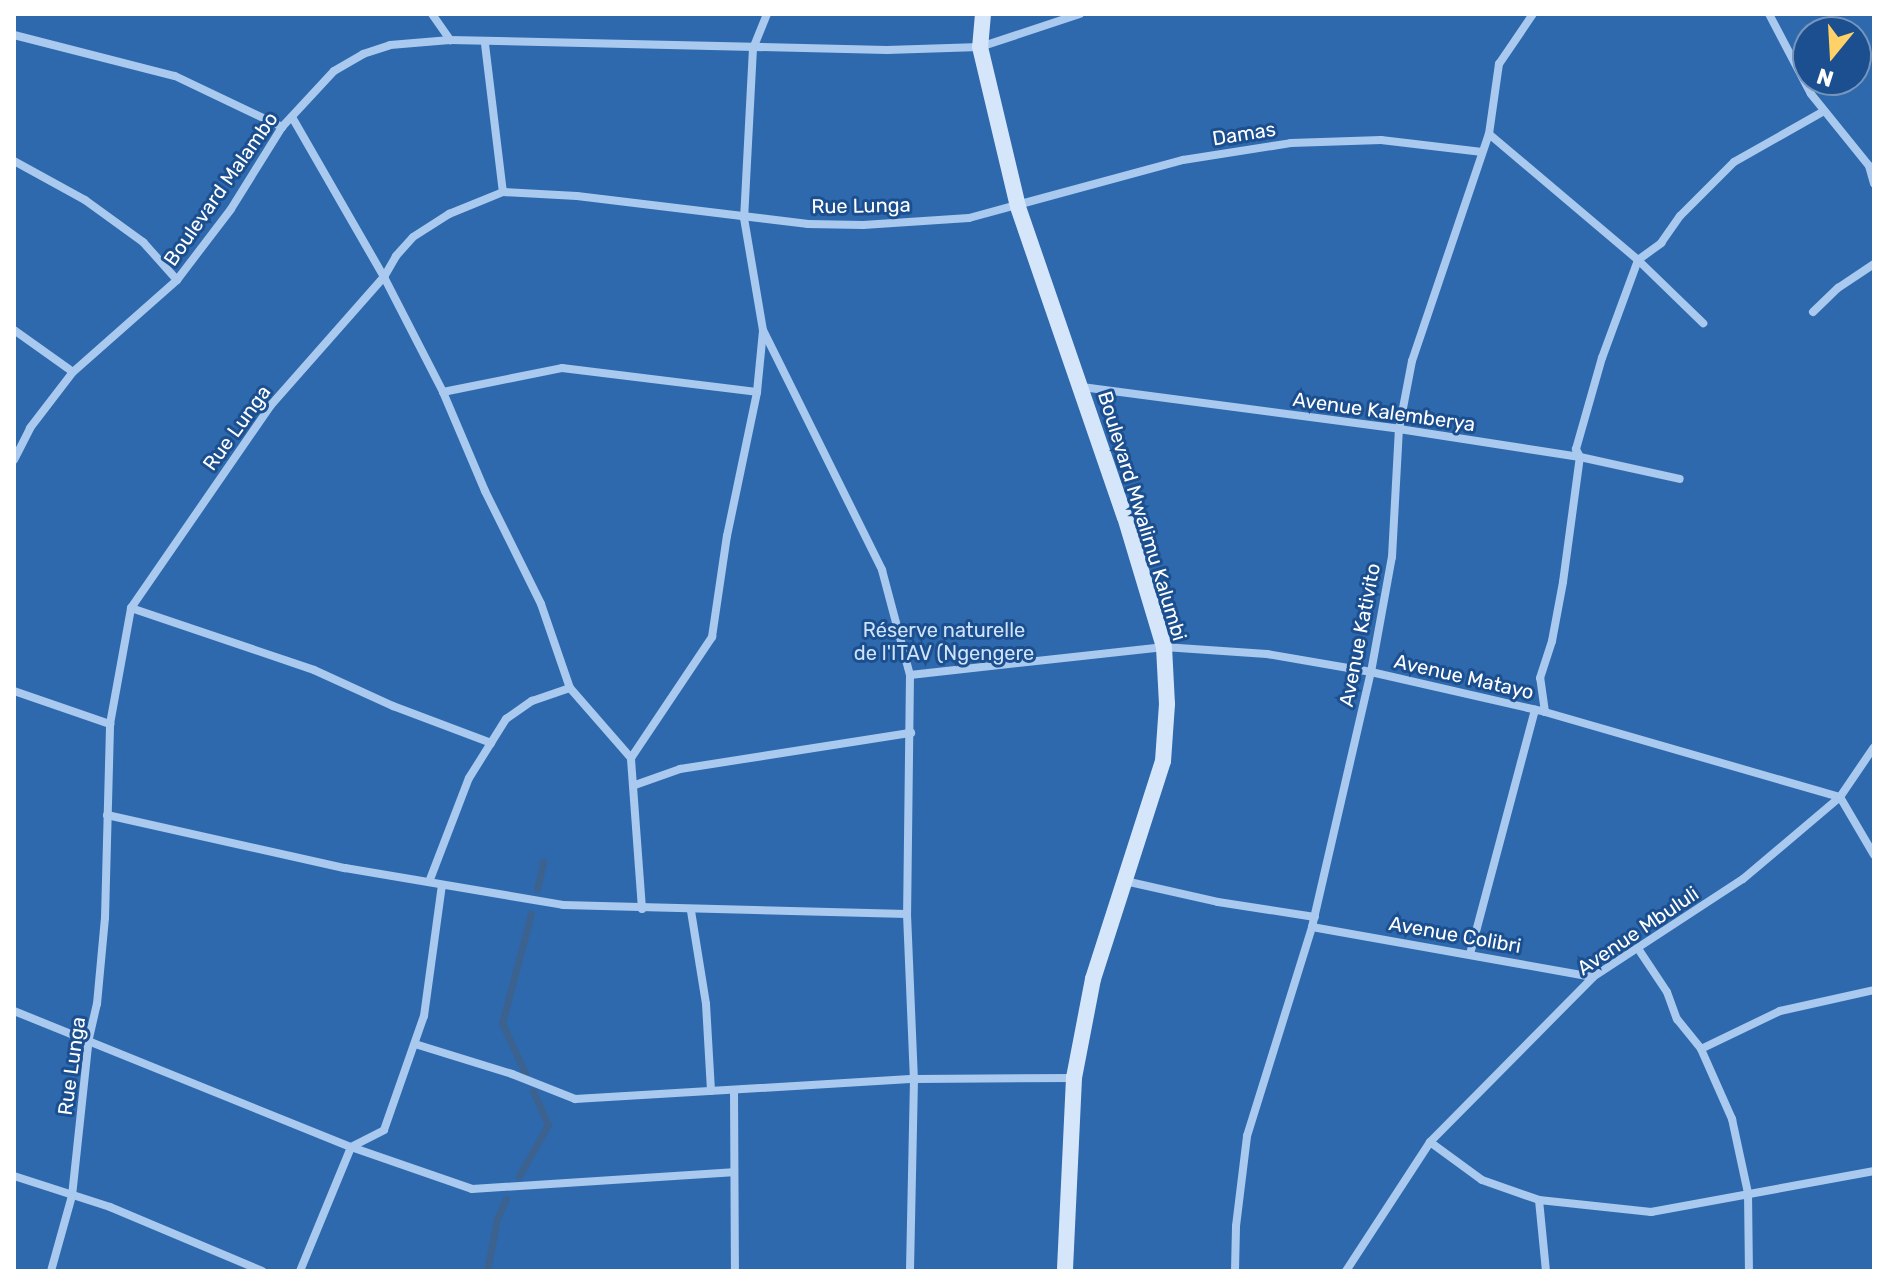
<!DOCTYPE html>
<html>
<head>
<meta charset="utf-8">
<style>
  body { margin:0 }
  #map { position:relative; width:1888px; height:1285px; overflow:hidden; background:#1b4f8f; font-family:Rubik,sans-serif }
  div>[style] { position:absolute }
  [style*='--x'] { left:calc(var(--x)*1px); top:calc(var(--y)*1px); width:calc(var(--w)*1px); rotate:calc(var(--a)*1deg) }
  .green>* { inset:0; background:#2e69ad }
  .stream>* { height:7px; margin:-3.5px; padding:0 3.5px; transform-origin:3.5px; border-radius:3.5px; background:#3c6290 }
  .street>* { height:8px; margin:-4px; padding:0 4px; transform-origin:4px; border-radius:4px; background:#a9c9ee }
  .secondary>* { height:16px; margin:-8px; padding:0 8px; transform-origin:8px; border-radius:8px; background:#d6e6fa }
  span { translate:-50% -50%; white-space:nowrap; text-align:center; line-height:1.15; -webkit-text-stroke:6px #1b4f8f; paint-order:stroke }
  .street-label { font-size:20px; color:#fff }
  .park-label { font-size:20px; color:#cfe3fa }
  .frame { position:absolute; inset:0; border:16px solid #fff; pointer-events:none }
  .north { position:absolute; left:1792px; top:16px; width:80px; height:80px; box-sizing:border-box; background:#1b4f8f; border:2px solid #7695bc; border-radius:50%; rotate:198deg; font-size:22px; font-weight:700; line-height:32px; text-align:center; color:#fff }
  .north::after { content:''; display:block; margin:auto; width:28px; height:36px; background:#ffd166; clip-path:polygon(50% 0,100% 100%,50% 72%,0 100%) }
</style>
</head>
<body>
<div id="map">
  <div class="green">
    <i style="clip-path:polygon(evenodd,14px 14px,1874px 14px,1874px 1271px,14px 1271px,14px 14px,1808px 32px,1856px 32px,1856px 80px,1808px 80px,1808px 32px)"></i>
  </div>
  <div class="stream">
    <i style="--x:537;--y:889;--w:28;--a:-77"></i>
    <i style="--x:525;--y:1073;--w:55;--a:-114.7"></i>
    <i style="--x:502;--y:1023;--w:113;--a:-75.1"></i>
    <i style="--x:519;--y:1176;--w:59;--a:-60.4"></i>
    <i style="--x:548;--y:1125;--w:37;--a:-114"></i>
    <i style="--x:487;--y:1271;--w:53;--a:-79.1"></i>
    <i style="--x:497;--y:1219;--w:22;--a:-66"></i>
  </div>
  <div class="street">
    <i style="--x:432;--y:14;--w:32;--a:55"></i>
    <i style="--x:767;--y:14;--w:37;--a:112"></i>
    <i style="--x:753;--y:48;--w:170;--a:93"></i>
    <i style="--x:744;--y:218;--w:114;--a:80.4"></i>
    <i style="--x:763;--y:330;--w:268;--a:63.6"></i>
    <i style="--x:882;--y:570;--w:109;--a:75.1"></i>
    <i style="--x:910;--y:675;--w:239;--a:90.7"></i>
    <i style="--x:907;--y:914;--w:165;--a:87.6"></i>
    <i style="--x:914;--y:1079;--w:192;--a:91.2"></i>
    <i style="--x:1769;--y:14;--w:90;--a:62.3"></i>
    <i style="--x:1811;--y:94;--w:92;--a:51.1"></i>
    <i style="--x:1869;--y:166;--w:18;--a:74"></i>
    <i style="--x:14;--y:35;--w:166;--a:14.3"></i>
    <i style="--x:175;--y:76;--w:119;--a:25.5"></i>
    <i style="--x:485;--y:44;--w:149;--a:83.1"></i>
    <i style="--x:292;--y:117;--w:185;--a:60.1"></i>
    <i style="--x:384;--y:277;--w:129;--a:62.8"></i>
    <i style="--x:443;--y:392;--w:108;--a:67"></i>
    <i style="--x:485;--y:491;--w:126;--a:63.6"></i>
    <i style="--x:541;--y:604;--w:89;--a:71"></i>
    <i style="--x:570;--y:688;--w:93;--a:48.9"></i>
    <i style="--x:1489;--y:134;--w:195;--a:40.2"></i>
    <i style="--x:1638;--y:260;--w:91;--a:44.1"></i>
    <i style="--x:14;--y:161;--w:81;--a:28.8"></i>
    <i style="--x:85;--y:200;--w:72;--a:35.9"></i>
    <i style="--x:143;--y:242;--w:51;--a:48.2"></i>
    <i style="--x:1813;--y:312;--w:35;--a:-44"></i>
    <i style="--x:1838;--y:288;--w:43;--a:-33.7"></i>
    <i style="--x:14;--y:330;--w:72;--a:35.4"></i>
    <i style="--x:1082;--y:387;--w:320;--a:7.5"></i>
    <i style="--x:1399;--y:429;--w:183;--a:8.8"></i>
    <i style="--x:1580;--y:457;--w:102;--a:12.4"></i>
    <i style="--x:443;--y:392;--w:121;--a:-11.4"></i>
    <i style="--x:562;--y:368;--w:196;--a:7"></i>
    <i style="--x:14;--y:460;--w:36;--a:-63"></i>
    <i style="--x:30;--y:428;--w:71;--a:-52.5"></i>
    <i style="--x:73;--y:372;--w:139;--a:-41.5"></i>
    <i style="--x:177;--y:280;--w:89;--a:-52.7"></i>
    <i style="--x:231;--y:209;--w:97;--a:-58.1"></i>
    <i style="--x:282;--y:127;--w:76;--a:-47.1"></i>
    <i style="--x:334;--y:71;--w:34;--a:-30"></i>
    <i style="--x:363;--y:54;--w:28;--a:-18"></i>
    <i style="--x:390;--y:45;--w:60;--a:-4.8"></i>
    <i style="--x:450;--y:40;--w:437;--a:1.3"></i>
    <i style="--x:887;--y:50;--w:93;--a:-1.8"></i>
    <i style="--x:980;--y:47;--w:105;--a:-18.3"></i>
    <i style="--x:131;--y:608;--w:193;--a:18.7"></i>
    <i style="--x:314;--y:670;--w:87;--a:24.5"></i>
    <i style="--x:393;--y:706;--w:105;--a:20.7"></i>
    <i style="--x:910;--y:675;--w:256;--a:-6.3"></i>
    <i style="--x:1164;--y:647;--w:103;--a:3.9"></i>
    <i style="--x:1267;--y:654;--w:106;--a:9.8"></i>
    <i style="--x:1371;--y:672;--w:179;--a:12.9"></i>
    <i style="--x:1545;--y:712;--w:307;--a:16.1"></i>
    <i style="--x:1840;--y:797;--w:67;--a:59.6"></i>
    <i style="--x:14;--y:691;--w:102;--a:19"></i>
    <i style="--x:1545;--y:712;--w:34;--a:-98"></i>
    <i style="--x:1540;--y:678;--w:39;--a:-72"></i>
    <i style="--x:1552;--y:641;--w:60;--a:-79.4"></i>
    <i style="--x:1563;--y:582;--w:126;--a:-82.3"></i>
    <i style="--x:1580;--y:457;--w:9;--a:-117"></i>
    <i style="--x:1576;--y:449;--w:95;--a:-74.1"></i>
    <i style="--x:1602;--y:358;--w:104;--a:-69.8"></i>
    <i style="--x:1638;--y:260;--w:29;--a:-36"></i>
    <i style="--x:1661;--y:243;--w:33;--a:-55"></i>
    <i style="--x:1680;--y:216;--w:76;--a:-45"></i>
    <i style="--x:1734;--y:162;--w:103;--a:-29.5"></i>
    <i style="--x:635;--y:785;--w:48;--a:-19.6"></i>
    <i style="--x:680;--y:769;--w:234;--a:-8.9"></i>
    <i style="--x:107;--y:815;--w:244;--a:12.6"></i>
    <i style="--x:345;--y:868;--w:221;--a:9.6"></i>
    <i style="--x:563;--y:905;--w:344;--a:1.5"></i>
    <i style="--x:1125;--y:881;--w:95;--a:12.7"></i>
    <i style="--x:1218;--y:902;--w:98;--a:8.8"></i>
    <i style="--x:429;--y:882;--w:111;--a:-69"></i>
    <i style="--x:469;--y:778;--w:70;--a:-57.9"></i>
    <i style="--x:506;--y:719;--w:32;--a:-35"></i>
    <i style="--x:532;--y:701;--w:40;--a:-18.9"></i>
    <i style="--x:642;--y:909;--w:151;--a:-94.2"></i>
    <i style="--x:631;--y:758;--w:146;--a:-56.2"></i>
    <i style="--x:712;--y:637;--w:102;--a:-81.6"></i>
    <i style="--x:727;--y:536;--w:147;--a:-78.2"></i>
    <i style="--x:757;--y:392;--w:61;--a:-84.4"></i>
    <i style="--x:691;--y:911;--w:94;--a:80.8"></i>
    <i style="--x:706;--y:1004;--w:87;--a:86.7"></i>
    <i style="--x:1312;--y:927;--w:285;--a:10.1"></i>
    <i style="--x:1639;--y:950;--w:50;--a:56.3"></i>
    <i style="--x:1667;--y:992;--w:29;--a:70"></i>
    <i style="--x:1677;--y:1019;--w:38;--a:51"></i>
    <i style="--x:1701;--y:1049;--w:77;--a:66.1"></i>
    <i style="--x:1732;--y:1119;--w:76;--a:77.8"></i>
    <i style="--x:1748;--y:1193;--w:78;--a:89.3"></i>
    <i style="--x:1470;--y:954;--w:253;--a:-75.1"></i>
    <i style="--x:14;--y:1011;--w:363;--a:22"></i>
    <i style="--x:351;--y:1147;--w:128;--a:19.1"></i>
    <i style="--x:472;--y:1189;--w:261;--a:-3.7"></i>
    <i style="--x:415;--y:1044;--w:102;--a:17.2"></i>
    <i style="--x:512;--y:1074;--w:68;--a:21.6"></i>
    <i style="--x:575;--y:1099;--w:340;--a:-3.4"></i>
    <i style="--x:914;--y:1079;--w:160;--a:-0.4"></i>
    <i style="--x:1701;--y:1049;--w:88;--a:-25.7"></i>
    <i style="--x:1780;--y:1011;--w:96;--a:-12.6"></i>
    <i style="--x:734;--y:1090;--w:181;--a:89.7"></i>
    <i style="--x:1430;--y:1142;--w:64;--a:36.2"></i>
    <i style="--x:1482;--y:1180;--w:60;--a:19.3"></i>
    <i style="--x:1539;--y:1200;--w:113;--a:6.1"></i>
    <i style="--x:1651;--y:1212;--w:227;--a:-10.4"></i>
    <i style="--x:14;--y:1176;--w:101;--a:17.9"></i>
    <i style="--x:110;--y:1207;--w:165;--a:22.8"></i>
    <i style="--x:1539;--y:1200;--w:71;--a:84.4"></i>
    <i style="--x:51;--y:1271;--w:78;--a:-74.4"></i>
    <i style="--x:72;--y:1196;--w:159;--a:-83.9"></i>
    <i style="--x:89;--y:1038;--w:35;--a:-77"></i>
    <i style="--x:97;--y:1004;--w:86;--a:-84.7"></i>
    <i style="--x:105;--y:918;--w:194;--a:-88.5"></i>
    <i style="--x:110;--y:724;--w:118;--a:-79.7"></i>
    <i style="--x:131;--y:608;--w:247;--a:-55.4"></i>
    <i style="--x:271;--y:405;--w:171;--a:-48.6"></i>
    <i style="--x:384;--y:277;--w:24;--a:-60"></i>
    <i style="--x:396;--y:256;--w:25;--a:-48"></i>
    <i style="--x:413;--y:237;--w:43;--a:-32.6"></i>
    <i style="--x:449;--y:214;--w:58;--a:-22.2"></i>
    <i style="--x:503;--y:192;--w:74;--a:3.1"></i>
    <i style="--x:577;--y:196;--w:233;--a:6.9"></i>
    <i style="--x:808;--y:224;--w:55;--a:1"></i>
    <i style="--x:863;--y:225;--w:106;--a:-3.8"></i>
    <i style="--x:969;--y:218;--w:222;--a:-15.2"></i>
    <i style="--x:1183;--y:160;--w:109;--a:-8.9"></i>
    <i style="--x:1291;--y:143;--w:90;--a:-1.9"></i>
    <i style="--x:1381;--y:140;--w:102;--a:6.8"></i>
    <i style="--x:300;--y:1271;--w:134;--a:-67.6"></i>
    <i style="--x:351;--y:1147;--w:37;--a:-27"></i>
    <i style="--x:384;--y:1130;--w:121;--a:-70.7"></i>
    <i style="--x:424;--y:1016;--w:132;--a:-82.2"></i>
    <i style="--x:1235;--y:1271;--w:45;--a:-88.7"></i>
    <i style="--x:1236;--y:1226;--w:91;--a:-83"></i>
    <i style="--x:1247;--y:1136;--w:219;--a:-72.7"></i>
    <i style="--x:1312;--y:927;--w:262;--a:-77"></i>
    <i style="--x:1371;--y:672;--w:117;--a:-79.7"></i>
    <i style="--x:1392;--y:557;--w:128;--a:-86.9"></i>
    <i style="--x:1399;--y:429;--w:69;--a:-79.2"></i>
    <i style="--x:1412;--y:361;--w:240;--a:-71.3"></i>
    <i style="--x:1489;--y:134;--w:71;--a:-81.9"></i>
    <i style="--x:1499;--y:64;--w:60;--a:-55.8"></i>
    <i style="--x:1346;--y:1271;--w:154;--a:-56.9"></i>
    <i style="--x:1430;--y:1142;--w:232;--a:-45.3"></i>
    <i style="--x:1593;--y:977;--w:179;--a:-33.2"></i>
    <i style="--x:1743;--y:879;--w:127;--a:-40.2"></i>
    <i style="--x:1840;--y:797;--w:60;--a:-55.8"></i>
  </div>
  <div class="secondary">
    <i style="--x:983;--y:14;--w:33;--a:95"></i>
    <i style="--x:980;--y:47;--w:164;--a:76.6"></i>
    <i style="--x:1018;--y:207;--w:328;--a:71"></i>
    <i style="--x:1125;--y:517;--w:136;--a:73.3"></i>
    <i style="--x:1164;--y:647;--w:57;--a:87"></i>
    <i style="--x:1167;--y:704;--w:57;--a:94"></i>
    <i style="--x:1163;--y:761;--w:229;--a:107.8"></i>
    <i style="--x:1093;--y:979;--w:101;--a:100.9"></i>
    <i style="--x:1074;--y:1078;--w:193;--a:92.7"></i>
  </div>
  <div class="street-label">
    <span style="left:1244px;top:134px;rotate:-9deg">Damas</span>
    <span style="left:221px;top:189px;rotate:-55deg">Boulevard Malambo</span>
    <span style="left:861px;top:206px;rotate:-1deg">Rue Lunga</span>
    <span style="left:1384px;top:412px;rotate:8deg">Avenue Kalemberya</span>
    <span style="left:237px;top:428px;rotate:-54deg">Rue Lunga</span>
    <span style="left:1142px;top:516px;rotate:73deg">Boulevard Mwalimu Kalumbi</span>
    <span style="left:1360px;top:635px;rotate:-79deg">Avenue Kativito</span>
    <span style="left:1464px;top:677px;rotate:13deg">Avenue Matayo</span>
    <span style="left:1638px;top:931px;rotate:-34deg">Avenue Mbululi</span>
    <span style="left:1455px;top:935px;rotate:10deg">Avenue Colibri</span>
    <span style="left:72px;top:1066px;rotate:-82deg">Rue Lunga</span>
  </div>
  <div class="park-label">
    <span style="left:944px;top:642px">Réserve naturelle<br>de l'ITAV (Ngengere</span>
  </div>
  <div class="frame"></div>
  <div class="north">N</div>
</div>
</body>
</html>
